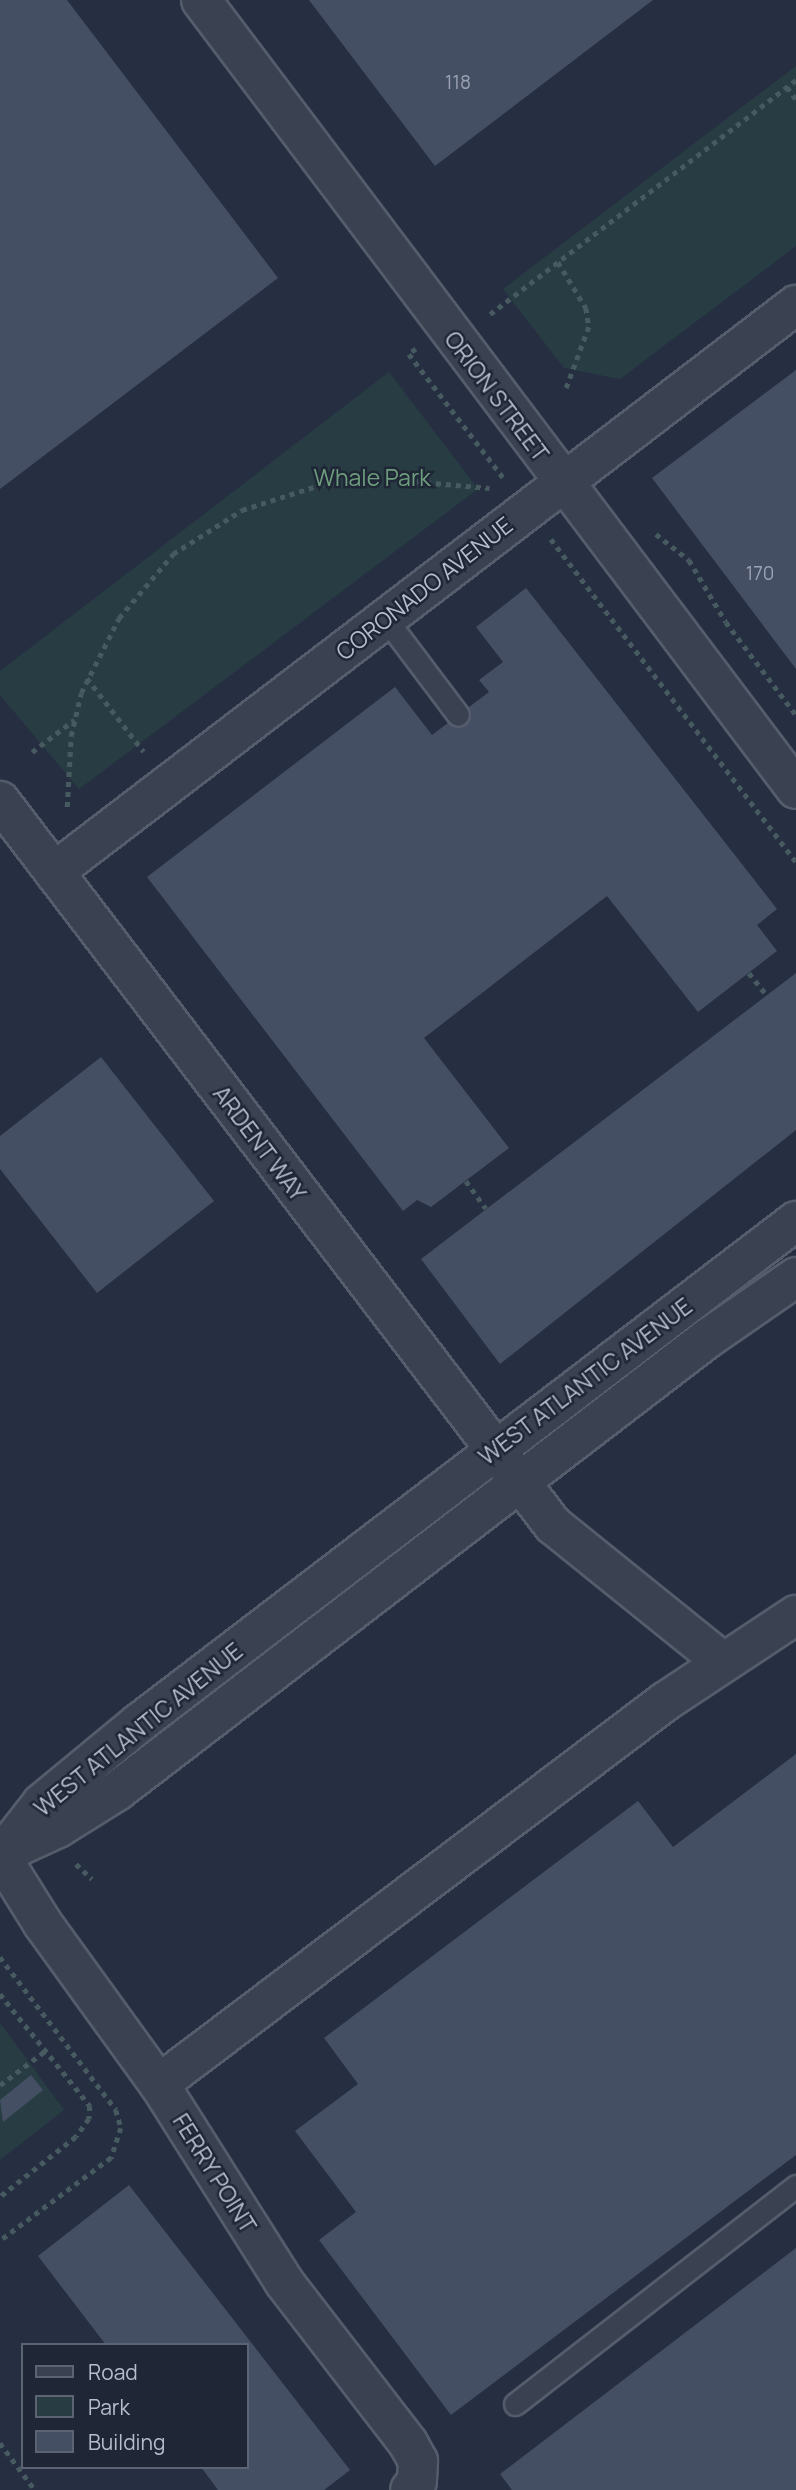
<!DOCTYPE html>
<html>
<head>
<meta charset="utf-8">
<style>
  body { margin:0 }
  #map { position:relative; width:796px; height:2490px; overflow:hidden; background:#262f42; font-family:Manrope,sans-serif }
  div>[style] { position:absolute }
  [style*='--x'] { left:calc(var(--x)*1px); top:calc(var(--y)*1px); width:calc(var(--w)*1px); rotate:calc(var(--a)*1deg) }
  .green>* { inset:0; background:#283d43 }
  .building>* { inset:0; background:#454f64 }
  .path>* { height:4.5px; margin-top:-2.25px; transform-origin:0; background:repeating-linear-gradient(90deg,#465a60 0 5px,transparent 0 10px) }
  .roads { filter:drop-shadow(2px 0 #555d6c) drop-shadow(-2px 0 #555d6c) drop-shadow(0 2px #555d6c) drop-shadow(0 -2px #555d6c) }
  .service>* { height:21px; margin:-10.5px; padding:0 10.5px; transform-origin:10.5px; border-radius:10.5px; background:#3a4252 }
  .minor>* { height:38px; margin:-19px; padding:0 19px; transform-origin:19px; border-radius:19px; background:#3a4252 }
  .tertiary>* { height:38px; margin:-19px; padding:0 19px; transform-origin:19px; border-radius:19px; background:#3a4252 }
  span { translate:-50% -50%; white-space:nowrap; text-align:center; line-height:1.15; -webkit-text-stroke:5px #1f2737; paint-order:stroke }
  .number-label { font-size:19px; color:#9aa2b2 }
  .number-label span { -webkit-text-stroke-width:0 }
  .street-label { font-size:23px; color:#b7bdcc }
  .park-label { font-size:23px; color:#6e9d7d }
  .legend { position:absolute; left:21px; top:2343px; width:228px; height:126px; box-sizing:border-box; background:#1f2737; border:2px solid #5c6373; margin:0; padding:9px 12px; list-style:none; font-size:21px; color:#b7bdcc }
  .legend li { display:flex; align-items:center; gap:14px; height:35px }
  .legend b { width:35px; border:2px solid #5c6373 }
</style>
</head>
<body>
<div id="map">
  <div class="green">
    <i style="clip-path:polygon(796px 66px,796px 246px,620px 379px,564px 368px,503px 289px)"></i>
    <i style="clip-path:polygon(389px 372px,478px 489px,79px 789px,0 695px,0 671px)"></i>
    <i style="clip-path:polygon(0 2023px,64px 2110px,0 2160px)"></i>
  </div>
  <div class="building">
    <i style="clip-path:polygon(0 0,67px 0,278px 278px,0 489px)"></i>
    <i style="clip-path:polygon(309px 0,653px 0,435px 166px)"></i>
    <i style="clip-path:polygon(796px 370px,796px 669px,652px 478px)"></i>
    <i style="clip-path:polygon(526px 588px,777px 909px,757px 925px,777px 951px,698px 1012px,607px 896px,424px 1038px,509px 1148px,431px 1207px,417px 1200px,403px 1211px,147px 877px,395px 687px,432px 735px,489px 692px,479px 680px,503px 662px,476px 627px)"></i>
    <i style="clip-path:polygon(796px 973px,796px 1130px,500px 1364px,421px 1259px)"></i>
    <i style="clip-path:polygon(101px 1057px,214px 1201px,97px 1293px,0 1169px,0 1136px)"></i>
    <i style="clip-path:polygon(796px 1754px,796px 2155px,451px 2415px,319px 2240px,356px 2212px,295px 2131px,358px 2084px,324px 2038px,638px 1801px,673px 1847px)"></i>
    <i style="clip-path:polygon(31px 2075px,43px 2090px,3px 2122px,0 2100px)"></i>
    <i style="clip-path:polygon(129px 2185px,350px 2470px,324px 2490px,218px 2490px,201px 2467px,247px 2467px,247px 2345px,106px 2345px,38px 2256px)"></i>
    <i style="clip-path:polygon(796px 2248px,796px 2490px,512px 2490px,500px 2474px)"></i>
  </div>
  <div class="path">
    <i style="--x:787;--y:87;--w:15;--a:53"></i>
    <i style="--x:558;--y:262;--w:54;--a:58.7"></i>
    <i style="--x:586;--y:308;--w:19;--a:81"></i>
    <i style="--x:589;--y:327;--w:69;--a:110.3"></i>
    <i style="--x:490;--y:314;--w:385;--a:-37.4"></i>
    <i style="--x:416;--y:349;--w:9;--a:144"></i>
    <i style="--x:409;--y:354;--w:158;--a:52.7"></i>
    <i style="--x:656;--y:534;--w:42;--a:38.2"></i>
    <i style="--x:689;--y:560;--w:72;--a:59.2"></i>
    <i style="--x:726;--y:622;--w:116;--a:53"></i>
    <i style="--x:551;--y:539;--w:405;--a:52.8"></i>
    <i style="--x:87;--y:678;--w:93;--a:52.4"></i>
    <i style="--x:32;--y:752;--w:53;--a:-37.3"></i>
    <i style="--x:67;--y:807;--w:71;--a:-86.8"></i>
    <i style="--x:71;--y:736;--w:44;--a:-76.9"></i>
    <i style="--x:81;--y:693;--w:84;--a:-63.1"></i>
    <i style="--x:119;--y:618;--w:84;--a:-49.8"></i>
    <i style="--x:173;--y:554;--w:82;--a:-32.5"></i>
    <i style="--x:242;--y:510;--w:88;--a:-17.8"></i>
    <i style="--x:326;--y:483;--w:40;--a:-8.5"></i>
    <i style="--x:366;--y:477;--w:124;--a:5.1"></i>
    <i style="--x:749;--y:973;--w:28;--a:51"></i>
    <i style="--x:466;--y:1181;--w:34;--a:54"></i>
    <i style="--x:76;--y:1864;--w:22;--a:43"></i>
    <i style="--x:0;--y:1957;--w:192;--a:52.8"></i>
    <i style="--x:116;--y:2110;--w:19;--a:74"></i>
    <i style="--x:121;--y:2128;--w:32;--a:108"></i>
    <i style="--x:111;--y:2158;--w:139;--a:143.2"></i>
    <i style="--x:0;--y:1994;--w:144;--a:51.2"></i>
    <i style="--x:90;--y:2106;--w:13;--a:94"></i>
    <i style="--x:89;--y:2119;--w:22;--a:126"></i>
    <i style="--x:76;--y:2137;--w:97;--a:141.7"></i>
    <i style="--x:0;--y:2085;--w:56;--a:-37.1"></i>
    <i style="--x:0;--y:2443;--w:59;--a:53.3"></i>
  </div>
  <div class="roads">
    <div class="service">
      <i style="--x:385;--y:618;--w:121;--a:53"></i>
      <i style="--x:515;--y:2404;--w:356;--a:-37.8"></i>
    </div>
    <div class="minor">
      <i style="--x:201;--y:0;--w:988;--a:52.98"></i>
      <i style="--x:0;--y:801;--w:911;--a:52.63"></i>
      <i style="--x:553;--y:1525;--w:218;--a:38.9"></i>
      <i style="--x:54;--y:872;--w:934;--a:-37.39"></i>
      <i style="--x:0;--y:1855;--w:81;--a:58.1"></i>
      <i style="--x:43;--y:1924;--w:198;--a:54.1"></i>
      <i style="--x:159;--y:2084;--w:234;--a:57.7"></i>
      <i style="--x:284;--y:2282;--w:203;--a:52.4"></i>
      <i style="--x:408;--y:2443;--w:21;--a:61"></i>
      <i style="--x:418;--y:2461;--w:20;--a:93"></i>
      <i style="--x:417;--y:2481;--w:11;--a:128"></i>
    </div>
    <div class="tertiary">
      <i style="--x:8;--y:1851;--w:55;--a:-24.7"></i>
      <i style="--x:58;--y:1828;--w:70;--a:-32.1"></i>
      <i style="--x:117;--y:1791;--w:745;--a:-37.47"></i>
      <i style="--x:708;--y:1338;--w:107;--a:-34.7"></i>
      <i style="--x:3;--y:1853;--w:63;--a:-52"></i>
      <i style="--x:42;--y:1803;--w:126;--a:-39.5"></i>
      <i style="--x:139;--y:1723;--w:827;--a:-37.38"></i>
      <i style="--x:159;--y:2084;--w:635;--a:-37.07"></i>
      <i style="--x:666;--y:1701;--w:156;--a:-33.5"></i>
    </div>
  </div>
  <div class="number-label">
    <span style="left:458px;top:83px">118</span>
    <span style="left:760px;top:574px">170</span>
  </div>
  <div class="street-label">
    <span style="left:497px;top:396px;rotate:53deg">ORION STREET</span>
    <span style="left:424px;top:588px;rotate:-38deg">CORONADO AVENUE</span>
    <span style="left:260px;top:1143px;rotate:53deg">ARDENT WAY</span>
    <span style="left:585px;top:1381px;rotate:-37deg">WEST ATLANTIC AVENUE</span>
    <span style="left:138px;top:1729px;rotate:-39deg">WEST ATLANTIC AVENUE</span>
    <span style="left:215px;top:2173px;rotate:58deg">FERRY POINT</span>
  </div>
  <div class="park-label">
    <span style="left:372px;top:477px">Whale Park</span>
  </div>
  <ul class="legend">
  <li><b style="height:9px;background:#3a4252"></b>Road</li>
  <li><b style="height:19px;background:#283d43"></b>Park</li>
  <li><b style="height:19px;background:#454f64"></b>Building</li>
  </ul>
</div>
</body>
</html>
